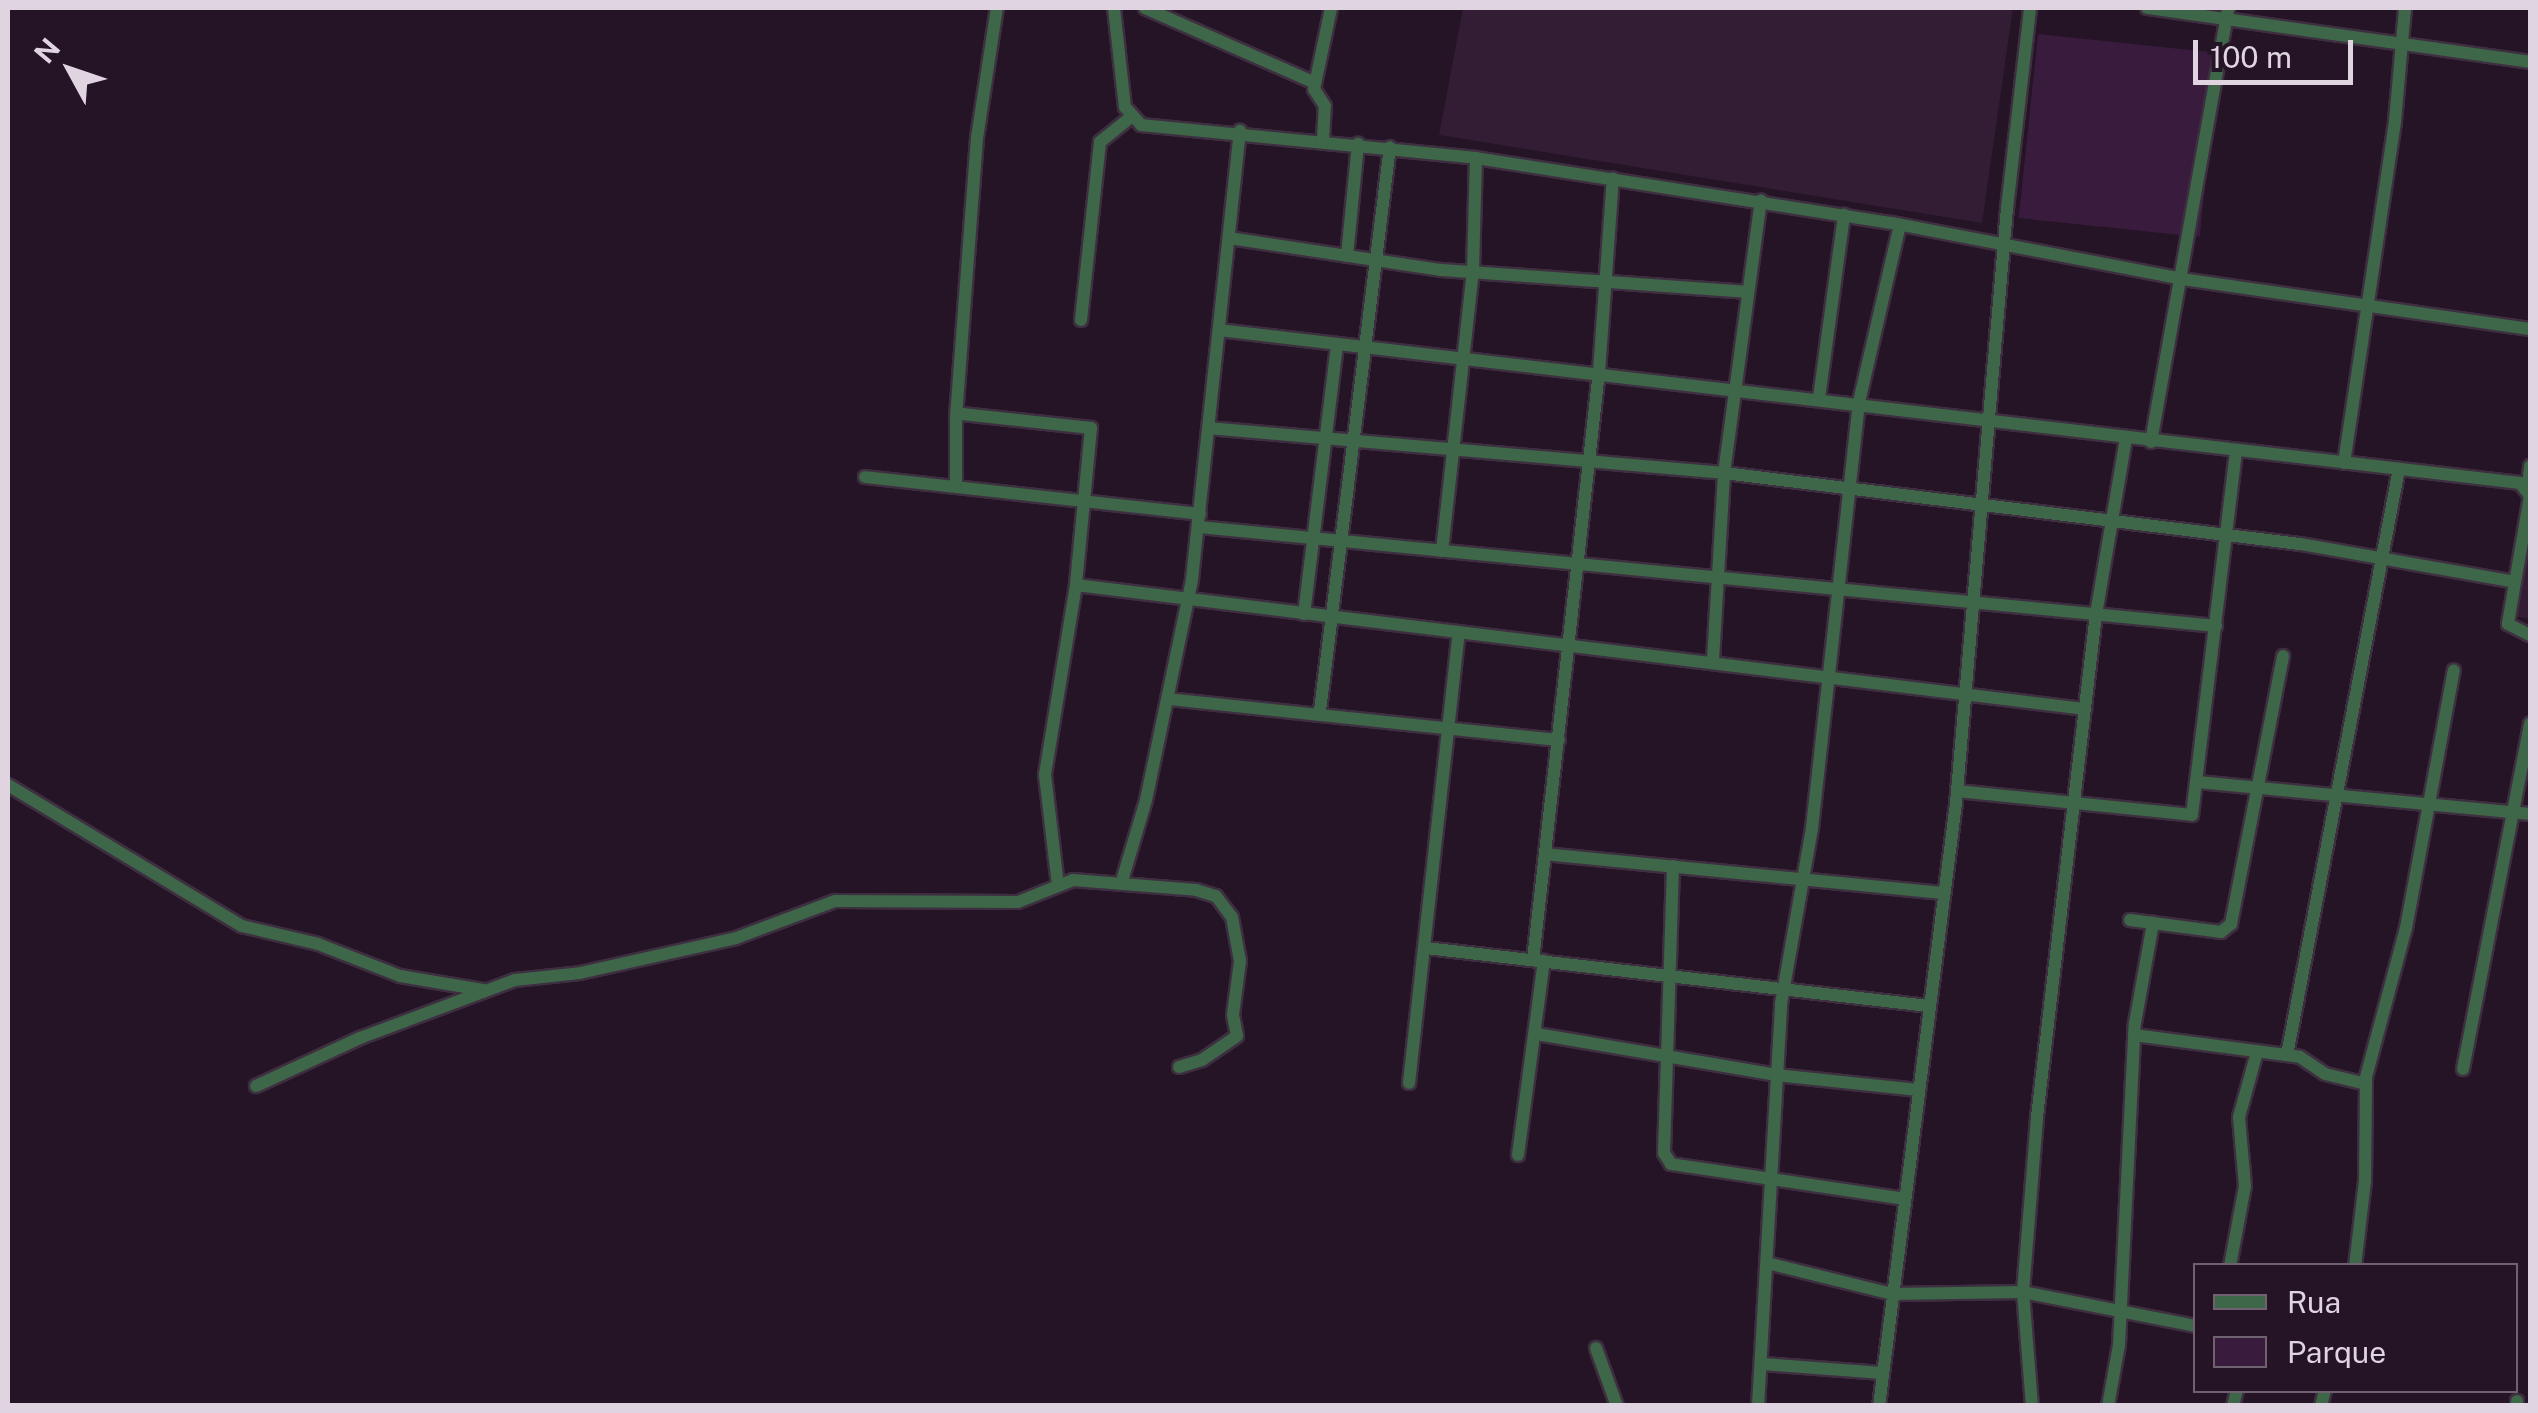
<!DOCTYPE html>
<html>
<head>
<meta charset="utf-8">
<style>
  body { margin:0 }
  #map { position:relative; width:2538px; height:1413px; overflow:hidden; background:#241426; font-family:"Public Sans",sans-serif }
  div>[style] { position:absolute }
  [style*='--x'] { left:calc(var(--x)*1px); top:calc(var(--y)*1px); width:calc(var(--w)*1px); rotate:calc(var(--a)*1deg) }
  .built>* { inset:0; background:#321d34 }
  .green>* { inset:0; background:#391b3d; transform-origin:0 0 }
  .roads { filter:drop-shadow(2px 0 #3e2f40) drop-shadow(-2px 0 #3e2f40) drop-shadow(0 2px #3e2f40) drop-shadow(0 -2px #3e2f40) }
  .minor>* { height:12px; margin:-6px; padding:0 6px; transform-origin:6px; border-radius:6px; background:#3e6649 }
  span { translate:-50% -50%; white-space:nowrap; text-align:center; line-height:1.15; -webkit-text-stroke:8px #241426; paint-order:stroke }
  .frame { position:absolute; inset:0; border:10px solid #dfd4e0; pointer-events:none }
  .legend { position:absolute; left:2193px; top:1263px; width:325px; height:130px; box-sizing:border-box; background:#241426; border:2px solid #6f6170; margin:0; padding:12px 18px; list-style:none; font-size:30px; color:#dfd4e0 }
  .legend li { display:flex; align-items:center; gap:20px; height:50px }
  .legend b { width:50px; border:2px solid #6f6170 }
  .north { position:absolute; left:20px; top:20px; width:100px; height:100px; -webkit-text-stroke:8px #241426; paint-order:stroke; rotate:310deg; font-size:28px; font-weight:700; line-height:40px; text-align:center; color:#dfd4e0 }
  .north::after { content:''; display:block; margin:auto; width:35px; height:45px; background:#dfd4e0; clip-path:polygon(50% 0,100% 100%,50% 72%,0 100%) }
  .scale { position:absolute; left:2193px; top:40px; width:160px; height:45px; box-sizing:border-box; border:5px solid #dfd4e0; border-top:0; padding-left:12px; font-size:30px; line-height:35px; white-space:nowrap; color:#dfd4e0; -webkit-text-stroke:8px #241426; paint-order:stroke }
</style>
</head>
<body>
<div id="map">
  <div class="built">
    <i style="clip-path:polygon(1463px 8px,2013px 8px,1982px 223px,1439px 135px)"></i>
    <i style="clip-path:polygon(2530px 487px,2530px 619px,2514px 616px)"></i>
  </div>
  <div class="green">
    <i style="left:2038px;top:34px;width:182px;height:185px;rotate:6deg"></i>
  </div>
  <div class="roads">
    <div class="minor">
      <i style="--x:1114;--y:8;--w:100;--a:83.7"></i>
      <i style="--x:1125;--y:107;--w:24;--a:48"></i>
      <i style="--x:1141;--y:125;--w:337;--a:5.6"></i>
      <i style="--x:1476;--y:158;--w:421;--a:8.9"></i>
      <i style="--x:1892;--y:223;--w:295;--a:10.9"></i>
      <i style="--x:2182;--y:279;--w:352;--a:8.2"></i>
      <i style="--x:1145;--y:8;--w:186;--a:23.8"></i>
      <i style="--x:2147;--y:8;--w:387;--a:8"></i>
      <i style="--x:1323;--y:140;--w:34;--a:-87"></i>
      <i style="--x:1325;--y:106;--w:20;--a:-123"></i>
      <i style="--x:1314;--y:89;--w:83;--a:-78.1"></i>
      <i style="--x:1229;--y:238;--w:214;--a:8.6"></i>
      <i style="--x:1441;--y:270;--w:306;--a:4.1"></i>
      <i style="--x:1347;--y:256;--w:113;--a:-84.4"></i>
      <i style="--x:1081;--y:320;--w:179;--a:-83.9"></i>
      <i style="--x:1100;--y:142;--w:38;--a:-39"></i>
      <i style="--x:1219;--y:330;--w:1310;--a:6.71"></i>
      <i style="--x:2520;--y:483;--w:16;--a:52"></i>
      <i style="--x:2530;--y:496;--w:130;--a:99.8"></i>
      <i style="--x:2508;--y:624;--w:25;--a:27"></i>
      <i style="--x:1819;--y:398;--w:185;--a:-82.2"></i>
      <i style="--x:956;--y:417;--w:280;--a:-85.7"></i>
      <i style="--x:977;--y:138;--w:132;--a:-81.3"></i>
      <i style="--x:1208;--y:428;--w:518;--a:4.98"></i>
      <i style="--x:1724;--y:473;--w:580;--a:7.03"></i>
      <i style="--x:2300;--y:544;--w:218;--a:10"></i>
      <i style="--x:2151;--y:442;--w:441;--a:-79.9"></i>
      <i style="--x:2344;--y:463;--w:346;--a:-81.5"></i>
      <i style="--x:2395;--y:121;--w:113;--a:-84.9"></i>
      <i style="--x:865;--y:477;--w:337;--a:6.3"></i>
      <i style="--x:956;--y:483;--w:66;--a:-90"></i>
      <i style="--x:956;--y:417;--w:7;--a:-27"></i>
      <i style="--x:962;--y:414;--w:130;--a:6.2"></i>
      <i style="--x:1091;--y:428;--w:158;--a:95.5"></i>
      <i style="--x:1076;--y:585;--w:193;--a:99.3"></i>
      <i style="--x:1045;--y:775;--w:111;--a:83.3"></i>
      <i style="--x:2528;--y:486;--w:20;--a:-84"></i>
      <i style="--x:1199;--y:527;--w:1022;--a:5.56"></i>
      <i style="--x:1442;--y:551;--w:282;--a:-83.7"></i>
      <i style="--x:1473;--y:271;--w:113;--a:-88.5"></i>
      <i style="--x:1076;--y:585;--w:1017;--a:7.01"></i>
      <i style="--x:1304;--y:614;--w:272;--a:-83"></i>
      <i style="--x:1713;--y:660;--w:187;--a:-86.6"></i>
      <i style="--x:1724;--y:473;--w:275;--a:-82.3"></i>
      <i style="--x:1168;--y:699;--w:393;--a:6"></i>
      <i style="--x:1320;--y:711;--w:568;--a:-82.93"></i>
      <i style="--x:2198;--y:782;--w:334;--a:5.5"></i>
      <i style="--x:8;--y:785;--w:273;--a:31.1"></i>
      <i style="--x:242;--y:926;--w:78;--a:13.3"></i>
      <i style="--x:318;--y:944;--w:88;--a:21.3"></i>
      <i style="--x:400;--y:976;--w:84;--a:9.6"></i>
      <i style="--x:1957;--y:791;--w:236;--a:5.8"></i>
      <i style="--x:2192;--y:815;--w:367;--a:-83.1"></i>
      <i style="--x:1545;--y:854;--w:401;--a:5.6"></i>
      <i style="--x:1673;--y:866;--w:287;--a:91.8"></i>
      <i style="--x:1664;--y:1153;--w:13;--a:58"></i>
      <i style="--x:1671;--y:1164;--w:236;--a:8.5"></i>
      <i style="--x:1121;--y:884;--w:88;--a:-73.4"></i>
      <i style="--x:1146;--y:800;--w:226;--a:-78.2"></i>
      <i style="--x:1192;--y:579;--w:451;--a:-83.9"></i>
      <i style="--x:2130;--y:920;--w:92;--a:7.5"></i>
      <i style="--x:2221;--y:932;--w:13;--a:-39"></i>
      <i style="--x:2231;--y:924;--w:273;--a:-79"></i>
      <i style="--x:1426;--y:948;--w:506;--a:6.58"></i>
      <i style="--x:1533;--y:960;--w:592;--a:-83.6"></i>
      <i style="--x:1599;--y:372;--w:194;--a:-85.9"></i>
      <i style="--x:1537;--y:1034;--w:242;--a:9.7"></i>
      <i style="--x:1776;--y:1075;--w:143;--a:6"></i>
      <i style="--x:2134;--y:1035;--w:167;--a:7.5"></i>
      <i style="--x:2300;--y:1057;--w:30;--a:34"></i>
      <i style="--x:2325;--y:1074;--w:42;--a:13.7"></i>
      <i style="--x:2287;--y:1055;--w:597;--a:-79.18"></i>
      <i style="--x:2463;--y:1069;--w:352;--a:-79"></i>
      <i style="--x:1409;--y:1083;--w:453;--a:-83.7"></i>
      <i style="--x:256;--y:1086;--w:115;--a:-24.8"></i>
      <i style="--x:360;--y:1038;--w:165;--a:-20.5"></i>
      <i style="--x:515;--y:980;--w:65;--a:-6.1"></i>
      <i style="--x:580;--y:973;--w:160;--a:-12.6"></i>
      <i style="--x:736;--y:938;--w:106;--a:-20.5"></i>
      <i style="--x:835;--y:901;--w:183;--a:0.3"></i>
      <i style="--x:1018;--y:902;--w:59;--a:-21.8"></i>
      <i style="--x:1073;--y:880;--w:123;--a:4.6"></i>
      <i style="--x:1196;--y:890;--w:21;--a:17"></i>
      <i style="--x:1216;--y:896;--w:26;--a:53"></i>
      <i style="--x:1232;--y:917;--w:45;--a:79.7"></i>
      <i style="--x:1240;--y:961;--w:54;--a:97.4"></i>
      <i style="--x:1233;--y:1015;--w:21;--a:79"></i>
      <i style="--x:1237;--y:1036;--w:42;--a:145.6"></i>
      <i style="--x:1202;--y:1060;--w:24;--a:163"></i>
      <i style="--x:1518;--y:1155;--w:196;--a:-82.4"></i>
      <i style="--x:1767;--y:1263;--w:129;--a:13.9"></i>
      <i style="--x:1892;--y:1294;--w:131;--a:-0.9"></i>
      <i style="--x:2023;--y:1292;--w:176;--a:11.1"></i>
      <i style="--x:2230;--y:1266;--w:81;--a:-79.4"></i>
      <i style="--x:2245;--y:1186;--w:69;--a:-95"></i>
      <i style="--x:2239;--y:1117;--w:67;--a:-74.5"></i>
      <i style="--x:2355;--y:1266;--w:86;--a:-83.3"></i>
      <i style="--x:2365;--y:1181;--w:104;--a:-89.4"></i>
      <i style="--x:2366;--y:1077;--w:154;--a:-75"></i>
      <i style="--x:2406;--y:928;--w:262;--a:-79.5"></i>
      <i style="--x:1596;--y:1348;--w:62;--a:70.1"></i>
      <i style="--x:1762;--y:1364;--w:121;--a:4.3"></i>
      <i style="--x:1758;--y:1406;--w:403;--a:-86.7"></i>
      <i style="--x:1781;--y:1004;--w:179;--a:-80"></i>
      <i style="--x:1812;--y:828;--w:429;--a:-83.7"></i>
      <i style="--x:1859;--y:402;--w:182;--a:-77"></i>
      <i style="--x:1879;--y:1406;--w:608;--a:-82.72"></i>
      <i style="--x:1956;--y:803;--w:597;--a:-85.1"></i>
      <i style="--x:2007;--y:208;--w:201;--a:-83.4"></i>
      <i style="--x:2032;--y:1406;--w:114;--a:-94.5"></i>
      <i style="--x:2023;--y:1292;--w:176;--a:-85.4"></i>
      <i style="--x:2037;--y:1117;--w:506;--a:-83.31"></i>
      <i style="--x:2096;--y:614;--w:178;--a:-80.3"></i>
      <i style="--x:2108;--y:1406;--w:62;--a:-79.8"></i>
      <i style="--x:2119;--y:1345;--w:322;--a:-87.2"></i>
      <i style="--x:2135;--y:1023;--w:102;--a:-79.8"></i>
      <i style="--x:2233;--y:1406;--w:16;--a:-76"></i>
      <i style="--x:2321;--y:1406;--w:16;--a:-76"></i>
      <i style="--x:2517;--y:1406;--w:5;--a:-90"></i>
    </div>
  </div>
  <div class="frame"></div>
  <ul class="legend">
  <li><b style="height:12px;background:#3e6649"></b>Rua</li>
  <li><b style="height:28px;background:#391b3d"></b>Parque</li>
  </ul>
  <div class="north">N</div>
  <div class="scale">100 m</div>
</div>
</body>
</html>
